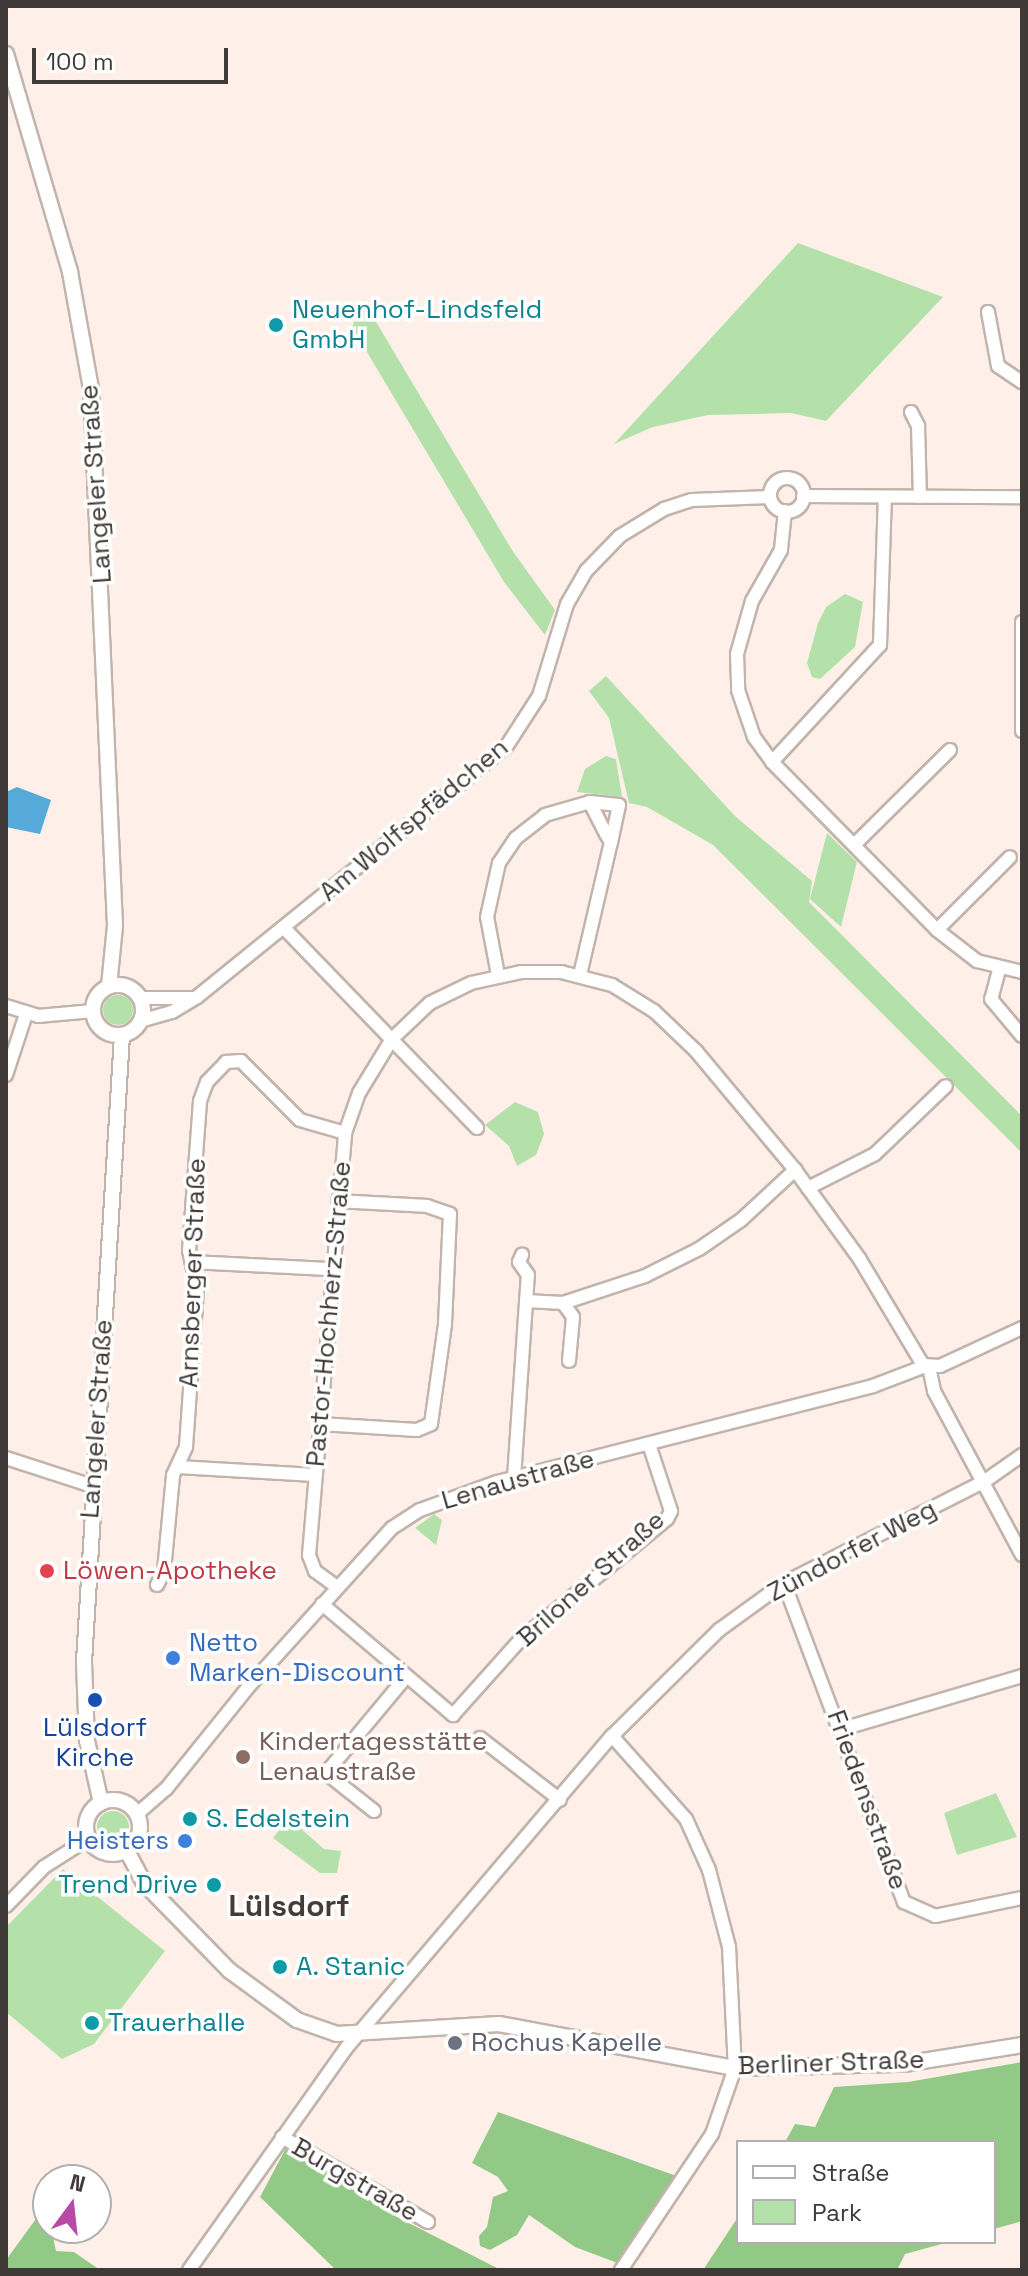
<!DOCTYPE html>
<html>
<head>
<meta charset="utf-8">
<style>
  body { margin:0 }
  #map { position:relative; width:1028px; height:2276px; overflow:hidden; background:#fef0e8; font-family:"Space Grotesk",sans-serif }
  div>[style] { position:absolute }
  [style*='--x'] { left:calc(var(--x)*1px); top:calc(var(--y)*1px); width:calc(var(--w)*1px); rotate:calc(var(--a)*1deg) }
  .green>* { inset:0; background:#b4e1aa }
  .round { border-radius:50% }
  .forest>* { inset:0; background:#93c986 }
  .water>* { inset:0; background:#55aad9 }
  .roads { filter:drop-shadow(2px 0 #c1b4ac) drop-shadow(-2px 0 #c1b4ac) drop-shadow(0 2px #c1b4ac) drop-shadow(0 -2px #c1b4ac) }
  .minor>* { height:12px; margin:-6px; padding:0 6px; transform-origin:6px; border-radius:6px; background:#fff }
  .minor>.ring { margin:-6px; padding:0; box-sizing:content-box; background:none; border:12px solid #fff; border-radius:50% }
  .tertiary>* { height:14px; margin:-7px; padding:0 7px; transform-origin:7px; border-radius:7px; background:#fff }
  .tertiary>.ring { margin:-7px; padding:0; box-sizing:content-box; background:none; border:14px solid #fff; border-radius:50% }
  .dots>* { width:22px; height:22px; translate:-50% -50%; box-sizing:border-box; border:4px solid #fff; border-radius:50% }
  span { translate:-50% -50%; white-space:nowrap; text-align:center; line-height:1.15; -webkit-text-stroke:7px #fff; paint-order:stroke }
  .culture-label { font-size:26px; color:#0d838f }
  .left { translate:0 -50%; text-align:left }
  .right { translate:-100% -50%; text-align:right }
  .street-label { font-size:26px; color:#3f3a37 }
  .health-label { font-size:26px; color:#be3a42 }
  .shop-label { font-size:26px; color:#366cbe }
  .transit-label { font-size:26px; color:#164399 }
  .education-label { font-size:26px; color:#785e54 }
  .worship-label { font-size:26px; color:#5b616d }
  .quarter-label { font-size:30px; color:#463c35; font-weight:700 }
  .frame { position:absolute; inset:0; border:8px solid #3f3a37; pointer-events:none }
  .legend { position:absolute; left:736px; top:2140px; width:260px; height:104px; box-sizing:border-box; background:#fff; border:2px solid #b2b0af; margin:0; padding:10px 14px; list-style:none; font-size:24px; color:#3f3a37 }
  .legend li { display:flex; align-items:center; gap:16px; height:40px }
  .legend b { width:40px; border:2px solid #b2b0af }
  .north { position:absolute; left:32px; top:2164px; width:80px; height:80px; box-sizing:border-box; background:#fff; border:2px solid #b2b0af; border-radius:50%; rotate:15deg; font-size:22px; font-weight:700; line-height:32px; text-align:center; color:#3f3a37 }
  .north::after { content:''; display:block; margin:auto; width:28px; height:36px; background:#b849a7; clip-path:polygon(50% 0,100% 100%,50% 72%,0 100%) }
  .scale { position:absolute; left:32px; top:48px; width:196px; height:36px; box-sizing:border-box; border:4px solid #3f3a37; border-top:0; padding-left:10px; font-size:24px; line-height:28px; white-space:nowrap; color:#3f3a37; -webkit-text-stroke:6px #fff; paint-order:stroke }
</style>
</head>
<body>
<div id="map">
  <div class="green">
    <i style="clip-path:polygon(798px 243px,943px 297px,826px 421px,791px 413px,708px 415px,653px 427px,614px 444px)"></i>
    <i style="clip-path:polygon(363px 300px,512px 550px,555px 610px,545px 635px,504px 582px,352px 327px)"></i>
    <i style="clip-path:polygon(845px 594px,863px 602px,855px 647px,820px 679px,812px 677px,807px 663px,818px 623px,826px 607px)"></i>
    <i style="clip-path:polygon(606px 676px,735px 816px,812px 881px,809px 902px,1022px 1116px,1022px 1153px,713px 845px,647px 807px,629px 803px,609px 718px,589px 691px)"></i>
    <i style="clip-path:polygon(606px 756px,616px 759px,622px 797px,577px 792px,585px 769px)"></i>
    <i style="clip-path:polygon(827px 833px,857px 862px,841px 927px,810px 899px)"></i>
    <i class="round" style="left:103px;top:995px;width:30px;height:30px"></i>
    <i style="clip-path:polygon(515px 1102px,538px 1112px,544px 1134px,536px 1155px,517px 1166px,509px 1146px,485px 1125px)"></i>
    <i style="clip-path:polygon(434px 1514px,442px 1520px,436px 1545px,415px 1528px)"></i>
    <i style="clip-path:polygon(996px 1793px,1017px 1837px,957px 1855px,944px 1813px)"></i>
    <i class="round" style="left:97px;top:1811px;width:32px;height:32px"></i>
    <i style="clip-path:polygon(289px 1818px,324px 1849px,341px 1851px,337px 1873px,320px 1873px,273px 1838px)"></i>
    <i style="clip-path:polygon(63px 1869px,165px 1951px,94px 2044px,62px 2059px,6px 2012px,6px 1927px)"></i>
  </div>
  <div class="forest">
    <i style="clip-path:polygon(1022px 2062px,1022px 2221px,994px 2229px,994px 2142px,785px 2142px,795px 2124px,815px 2127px,834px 2087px,908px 2082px)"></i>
    <i style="clip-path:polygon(498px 2112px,682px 2178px,620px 2264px,575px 2247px,529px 2215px,517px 2235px,490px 2250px,480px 2246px,479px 2236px,487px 2227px,493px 2197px,508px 2191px,498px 2177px,472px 2163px)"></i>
    <i style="clip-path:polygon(286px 2148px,397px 2217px,501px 2270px,336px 2270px,260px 2197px)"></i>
    <i style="clip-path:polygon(46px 2205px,56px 2251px,74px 2252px,100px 2270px,6px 2270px,6px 2260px)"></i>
    <i style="clip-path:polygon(738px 2217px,738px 2242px,949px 2242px,905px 2254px,897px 2270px,703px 2270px)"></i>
  </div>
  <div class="water">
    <i style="clip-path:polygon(17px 787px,51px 800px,40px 834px,6px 827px,6px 792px)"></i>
  </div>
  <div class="roads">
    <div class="minor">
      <i style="--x:988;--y:312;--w:55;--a:79.5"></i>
      <i style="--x:998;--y:366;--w:29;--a:34"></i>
      <i style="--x:911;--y:412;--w:16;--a:63"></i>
      <i style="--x:918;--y:426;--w:71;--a:88.4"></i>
      <i class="ring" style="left:770px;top:478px;width:22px;height:22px"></i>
      <i style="--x:803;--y:496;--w:219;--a:0.3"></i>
      <i style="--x:785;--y:511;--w:39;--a:96"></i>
      <i style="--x:781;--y:550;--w:59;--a:119.6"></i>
      <i style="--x:752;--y:601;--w:55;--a:105.8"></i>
      <i style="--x:737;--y:654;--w:36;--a:88"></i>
      <i style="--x:738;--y:690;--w:50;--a:71.2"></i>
      <i style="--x:754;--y:737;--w:31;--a:54"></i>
      <i style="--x:772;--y:762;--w:235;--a:45.5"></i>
      <i style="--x:937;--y:930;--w:51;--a:37.8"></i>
      <i style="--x:977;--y:961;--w:46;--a:13.7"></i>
      <i style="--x:1022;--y:622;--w:109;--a:90"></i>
      <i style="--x:772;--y:762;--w:159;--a:-47.3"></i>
      <i style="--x:880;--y:645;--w:148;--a:-88.1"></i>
      <i style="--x:590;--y:802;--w:29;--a:6"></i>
      <i style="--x:619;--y:805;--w:38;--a:102"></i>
      <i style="--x:611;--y:842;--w:9;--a:-122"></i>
      <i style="--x:606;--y:834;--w:36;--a:-117"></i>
      <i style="--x:854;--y:845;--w:135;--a:-44.7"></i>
      <i style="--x:284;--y:928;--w:278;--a:46"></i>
      <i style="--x:937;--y:930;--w:103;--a:-45"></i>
      <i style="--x:999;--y:970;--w:30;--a:105"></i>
      <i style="--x:991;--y:999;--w:48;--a:50"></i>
      <i style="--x:498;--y:975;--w:59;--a:-100.7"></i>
      <i style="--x:487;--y:917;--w:55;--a:-77.5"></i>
      <i style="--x:499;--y:863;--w:30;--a:-56"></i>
      <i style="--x:516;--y:838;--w:37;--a:-38"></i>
      <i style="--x:545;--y:815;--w:47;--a:-16.1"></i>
      <i style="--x:580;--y:975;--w:137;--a:-76.9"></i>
      <i style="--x:139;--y:998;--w:54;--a:0"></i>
      <i style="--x:6;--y:1006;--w:34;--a:17"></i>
      <i style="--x:38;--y:1016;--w:55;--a:-5.2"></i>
      <i style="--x:140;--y:1021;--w:33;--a:-16"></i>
      <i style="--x:172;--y:1012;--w:29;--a:-31"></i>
      <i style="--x:197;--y:997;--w:397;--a:-39"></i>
      <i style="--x:506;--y:747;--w:61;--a:-57.1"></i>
      <i style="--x:539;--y:696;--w:96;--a:-73.1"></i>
      <i style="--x:567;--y:604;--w:39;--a:-60"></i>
      <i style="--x:587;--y:570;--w:47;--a:-45.9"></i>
      <i style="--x:620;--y:536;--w:52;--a:-31.5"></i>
      <i style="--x:664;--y:509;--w:29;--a:-18"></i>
      <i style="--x:692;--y:500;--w:78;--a:-2.2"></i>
      <i style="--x:6;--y:1075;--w:64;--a:-71.8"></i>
      <i style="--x:808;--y:1188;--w:75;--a:-26.9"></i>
      <i style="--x:875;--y:1154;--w:98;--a:-43.8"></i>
      <i style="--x:192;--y:1262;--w:140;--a:2.9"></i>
      <i style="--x:526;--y:1301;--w:37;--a:3"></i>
      <i style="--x:563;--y:1303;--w:17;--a:54"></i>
      <i style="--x:573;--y:1317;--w:44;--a:95.2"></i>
      <i style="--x:563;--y:1303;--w:86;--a:-18.2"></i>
      <i style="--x:645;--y:1276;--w:60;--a:-26.6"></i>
      <i style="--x:699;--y:1249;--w:51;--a:-34.6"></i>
      <i style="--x:741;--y:1220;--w:74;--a:-42.8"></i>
      <i style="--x:929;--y:1367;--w:25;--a:78"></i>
      <i style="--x:934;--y:1391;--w:186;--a:61.8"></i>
      <i style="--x:320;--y:1424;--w:97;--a:3.5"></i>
      <i style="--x:417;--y:1430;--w:15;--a:-23"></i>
      <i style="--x:431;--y:1424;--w:101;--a:-82"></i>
      <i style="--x:445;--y:1324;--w:110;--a:-87.4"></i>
      <i style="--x:450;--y:1214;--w:24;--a:-161"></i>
      <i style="--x:427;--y:1206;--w:89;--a:-176.8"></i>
      <i style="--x:6;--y:1458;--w:90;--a:18"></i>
      <i style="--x:178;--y:1467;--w:137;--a:3.3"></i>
      <i style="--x:514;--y:1478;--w:203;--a:-86.1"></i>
      <i style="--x:528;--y:1275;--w:16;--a:-125"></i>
      <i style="--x:519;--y:1262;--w:8;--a:-67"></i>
      <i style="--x:784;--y:1583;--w:341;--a:69.4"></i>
      <i style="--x:904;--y:1902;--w:34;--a:24"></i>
      <i style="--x:935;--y:1916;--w:89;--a:-11.7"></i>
      <i style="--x:157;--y:1585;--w:16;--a:-63"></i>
      <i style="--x:164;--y:1571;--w:96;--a:-84.6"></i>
      <i style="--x:173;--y:1475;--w:31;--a:-65"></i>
      <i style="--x:186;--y:1447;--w:159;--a:-86"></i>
      <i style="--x:197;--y:1288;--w:38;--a:-102"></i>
      <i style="--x:189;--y:1251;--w:150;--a:-85.8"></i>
      <i style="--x:200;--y:1101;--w:20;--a:-70"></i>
      <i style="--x:207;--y:1082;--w:28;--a:-46"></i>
      <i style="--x:226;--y:1062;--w:15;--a:-4"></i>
      <i style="--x:241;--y:1061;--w:83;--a:45"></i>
      <i style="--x:300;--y:1120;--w:47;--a:16.1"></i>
      <i style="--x:337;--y:1587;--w:27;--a:-144"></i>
      <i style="--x:315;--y:1571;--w:17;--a:-111"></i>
      <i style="--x:309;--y:1555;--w:424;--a:-85.1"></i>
      <i style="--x:345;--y:1133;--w:42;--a:-70.7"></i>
      <i style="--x:359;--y:1093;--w:63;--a:-58.6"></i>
      <i style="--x:392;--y:1039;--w:52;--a:-43.5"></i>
      <i style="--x:430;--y:1003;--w:46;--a:-26"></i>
      <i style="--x:471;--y:983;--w:51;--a:-12.4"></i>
      <i style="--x:521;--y:972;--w:40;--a:0"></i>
      <i style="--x:561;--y:972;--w:53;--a:14.3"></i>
      <i style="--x:612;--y:985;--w:49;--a:31.8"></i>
      <i style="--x:654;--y:1011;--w:58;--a:43.6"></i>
      <i style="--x:696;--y:1051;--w:155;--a:50.2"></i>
      <i style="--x:795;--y:1170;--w:109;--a:54"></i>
      <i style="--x:859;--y:1258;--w:125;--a:59.1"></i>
      <i style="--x:923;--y:1365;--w:17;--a:3"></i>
      <i style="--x:940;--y:1366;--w:90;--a:-24.9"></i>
      <i style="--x:322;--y:1604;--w:172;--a:40.3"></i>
      <i style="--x:453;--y:1715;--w:101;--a:-48.2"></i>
      <i style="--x:520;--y:1640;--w:190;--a:-39.5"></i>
      <i style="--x:667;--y:1519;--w:9;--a:-63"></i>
      <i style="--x:671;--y:1511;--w:71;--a:-108.2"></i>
      <i style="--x:842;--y:1729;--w:188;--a:-16.4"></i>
      <i style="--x:612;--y:1736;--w:111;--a:48.3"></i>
      <i style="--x:686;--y:1819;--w:56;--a:65.7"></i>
      <i style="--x:709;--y:1870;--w:80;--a:75.4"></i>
      <i style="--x:729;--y:1947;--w:121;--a:87.2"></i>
      <i style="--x:735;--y:2068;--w:70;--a:109.2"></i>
      <i style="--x:712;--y:2134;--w:164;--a:123.8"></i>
      <i style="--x:480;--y:1738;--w:101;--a:37.8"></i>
      <i style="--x:374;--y:1811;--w:61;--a:-141.6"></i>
      <i style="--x:326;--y:1773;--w:125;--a:-50.2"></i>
      <i style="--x:137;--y:1814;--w:38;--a:-41"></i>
      <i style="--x:166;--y:1789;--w:134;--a:-51.1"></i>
      <i style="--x:250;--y:1685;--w:212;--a:-47.9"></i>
      <i style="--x:392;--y:1528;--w:33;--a:-33"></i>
      <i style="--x:420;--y:1510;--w:82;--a:-20"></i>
      <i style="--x:497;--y:1482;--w:388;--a:-14.3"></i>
      <i style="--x:873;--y:1386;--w:56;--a:-21"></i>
      <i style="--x:6;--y:1906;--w:54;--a:-45.7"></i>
      <i style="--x:44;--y:1867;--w:52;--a:-32.5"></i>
      <i style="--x:282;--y:2137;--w:169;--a:30.2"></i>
      <i style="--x:189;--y:2270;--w:273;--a:-54.7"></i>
      <i style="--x:347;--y:2047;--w:409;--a:-49.6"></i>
      <i style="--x:612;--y:1736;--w:151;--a:-44.7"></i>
      <i style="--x:719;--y:1630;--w:80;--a:-35.9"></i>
      <i style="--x:784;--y:1583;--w:225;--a:-26.9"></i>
      <i style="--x:985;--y:1481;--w:45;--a:-35.1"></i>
    </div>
    <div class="tertiary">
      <i style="--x:6;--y:54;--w:227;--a:73.6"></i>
      <i style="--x:70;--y:272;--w:119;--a:79.8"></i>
      <i style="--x:91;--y:389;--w:538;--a:87.44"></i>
      <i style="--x:115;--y:926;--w:60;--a:95.7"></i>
      <i class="ring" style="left:93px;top:985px;width:36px;height:36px"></i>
      <i class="ring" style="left:86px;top:1800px;width:40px;height:40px"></i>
      <i style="--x:101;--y:1803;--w:64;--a:-102.7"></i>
      <i style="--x:87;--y:1741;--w:79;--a:-92.2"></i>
      <i style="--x:84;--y:1662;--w:628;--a:-86.53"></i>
      <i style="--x:127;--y:1851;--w:36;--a:62"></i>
      <i style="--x:144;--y:1883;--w:123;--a:45.7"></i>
      <i style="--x:230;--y:1971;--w:83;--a:36.2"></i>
      <i style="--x:297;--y:2020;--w:42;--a:19.3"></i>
      <i style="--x:337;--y:2034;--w:162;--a:-3.5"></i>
      <i style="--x:499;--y:2024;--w:240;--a:10.6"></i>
      <i style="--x:735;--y:2068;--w:169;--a:-1.4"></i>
      <i style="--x:904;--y:2064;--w:120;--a:-9.1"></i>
    </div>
  </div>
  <div class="dots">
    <i style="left:276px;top:325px;background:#0f9aa8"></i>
    <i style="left:47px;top:1571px;background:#e0444e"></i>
    <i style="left:173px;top:1658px;background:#3f7fe0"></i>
    <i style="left:95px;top:1700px;background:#1a4fb4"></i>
    <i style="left:243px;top:1757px;background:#8d6e63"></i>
    <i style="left:190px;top:1819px;background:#0f9aa8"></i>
    <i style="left:185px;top:1841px;background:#3f7fe0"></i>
    <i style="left:214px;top:1885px;background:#0f9aa8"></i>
    <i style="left:280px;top:1967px;background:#0f9aa8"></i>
    <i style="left:92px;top:2023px;background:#0f9aa8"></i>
    <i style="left:455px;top:2043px;background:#6b7280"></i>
  </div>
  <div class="culture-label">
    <span class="left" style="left:292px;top:325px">Neuenhof-Lindsfeld<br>GmbH</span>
    <span class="left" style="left:206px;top:1819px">S. Edelstein</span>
    <span class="right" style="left:198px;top:1885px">Trend Drive</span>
    <span class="left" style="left:296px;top:1967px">A. Stanic</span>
    <span class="left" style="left:108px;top:2023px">Trauerhalle</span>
  </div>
  <div class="street-label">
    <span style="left:96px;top:484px;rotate:-94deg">Langeler Straße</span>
    <span style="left:414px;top:820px;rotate:-40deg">Am Wolfspfädchen</span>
    <span style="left:193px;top:1273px;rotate:-88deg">Arnsberger Straße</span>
    <span style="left:329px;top:1314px;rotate:-85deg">Pastor-Hochherz-Straße</span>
    <span style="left:97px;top:1419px;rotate:-86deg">Langeler Straße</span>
    <span style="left:518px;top:1480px;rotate:-16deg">Lenaustraße</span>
    <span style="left:852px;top:1551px;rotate:-28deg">Zündorfer Weg</span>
    <span style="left:591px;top:1579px;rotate:-42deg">Briloner Straße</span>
    <span style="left:867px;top:1800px;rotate:70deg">Friedensstraße</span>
    <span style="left:831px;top:2063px;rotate:-2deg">Berliner Straße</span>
    <span style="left:355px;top:2180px;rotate:30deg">Burgstraße</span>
  </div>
  <div class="health-label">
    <span class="left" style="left:63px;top:1571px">Löwen-Apotheke</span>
  </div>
  <div class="shop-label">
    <span class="left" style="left:189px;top:1658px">Netto<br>Marken-Discount</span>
    <span class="right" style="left:169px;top:1841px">Heisters</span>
  </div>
  <div class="transit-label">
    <span style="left:95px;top:1743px">Lülsdorf<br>Kirche</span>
  </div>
  <div class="education-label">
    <span class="left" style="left:259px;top:1757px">Kindertagesstätte<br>Lenaustraße</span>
  </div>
  <div class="worship-label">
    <span class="left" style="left:471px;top:2043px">Rochus Kapelle</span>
  </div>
  <div class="quarter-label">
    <span style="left:289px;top:1906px">Lülsdorf</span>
  </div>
  <div class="frame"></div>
  <ul class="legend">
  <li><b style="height:10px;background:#fff"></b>Straße</li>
  <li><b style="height:22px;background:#b4e1aa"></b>Park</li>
  </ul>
  <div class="north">N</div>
  <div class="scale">100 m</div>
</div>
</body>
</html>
